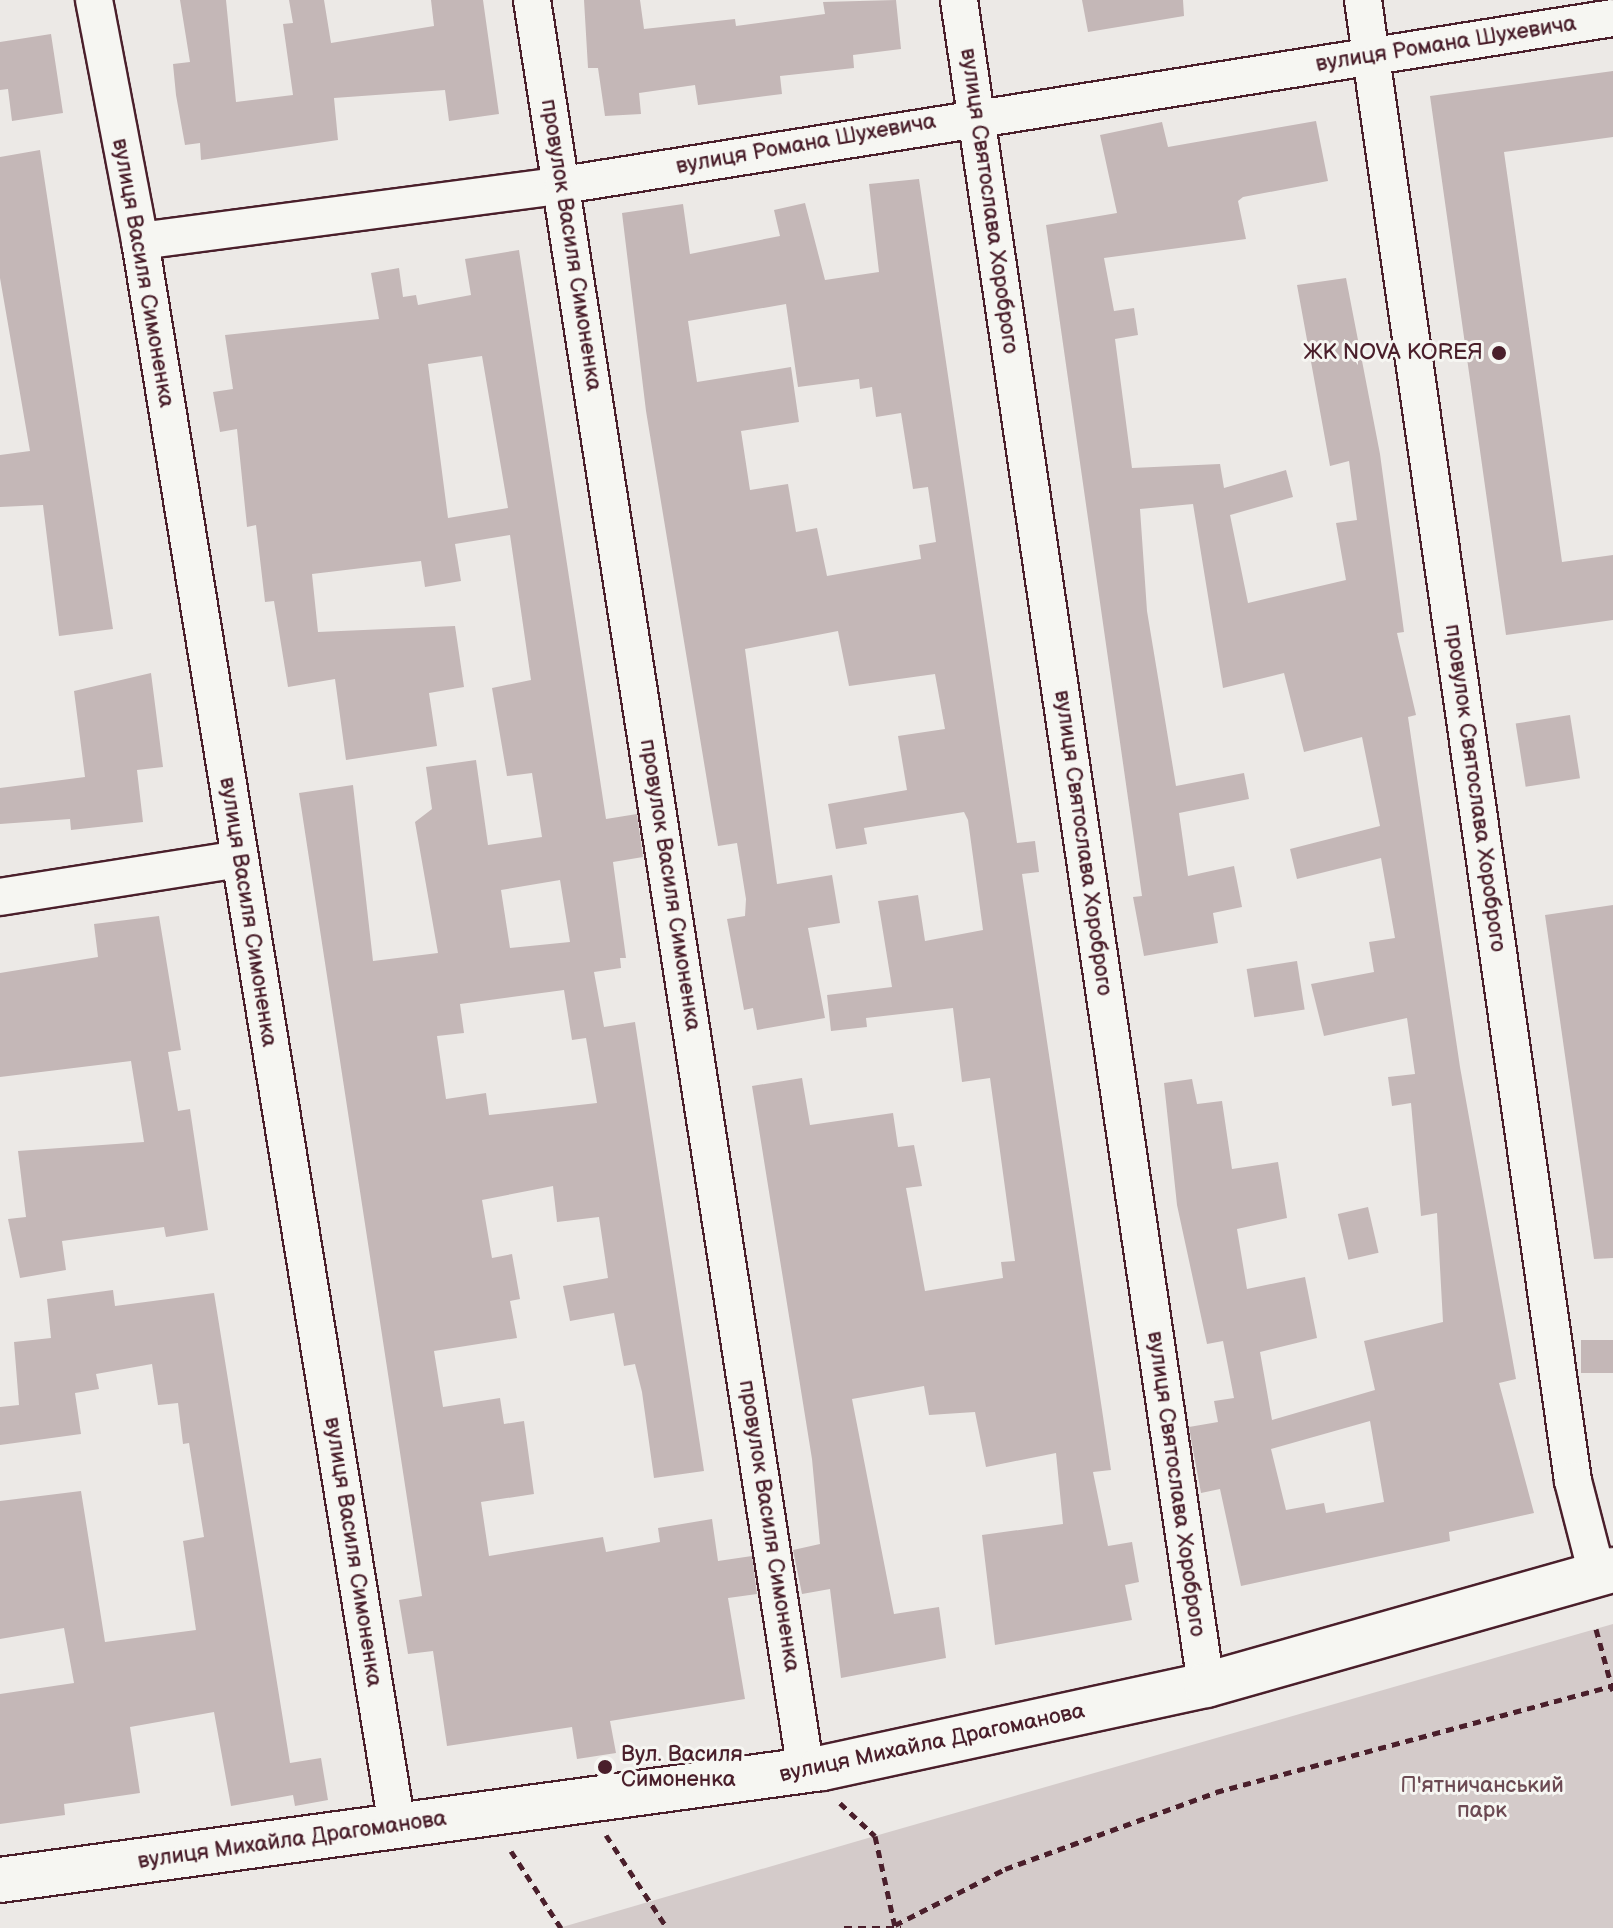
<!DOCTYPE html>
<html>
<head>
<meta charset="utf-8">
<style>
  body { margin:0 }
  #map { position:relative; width:1613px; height:1928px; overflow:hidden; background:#ece9e6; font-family:"Balsamiq Sans",sans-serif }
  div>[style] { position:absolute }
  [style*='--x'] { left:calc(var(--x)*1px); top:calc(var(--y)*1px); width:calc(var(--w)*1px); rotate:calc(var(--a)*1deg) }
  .green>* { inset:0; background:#d4cbca }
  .building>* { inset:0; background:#c4b7b7; transform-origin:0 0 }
  .path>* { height:5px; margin-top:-2.5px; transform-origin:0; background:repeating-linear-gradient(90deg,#4a1f2b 0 8px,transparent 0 14px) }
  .roads { filter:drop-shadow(2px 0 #4a1f2b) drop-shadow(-2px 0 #4a1f2b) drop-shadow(0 2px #4a1f2b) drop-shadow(0 -2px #4a1f2b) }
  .street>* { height:36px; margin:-18px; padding:0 18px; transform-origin:18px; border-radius:18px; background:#f6f6f2 }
  .secondary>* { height:44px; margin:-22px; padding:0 22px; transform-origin:22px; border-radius:22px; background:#f6f6f2 }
  .dots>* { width:22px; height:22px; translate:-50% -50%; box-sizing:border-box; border:4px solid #f6f6f2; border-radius:50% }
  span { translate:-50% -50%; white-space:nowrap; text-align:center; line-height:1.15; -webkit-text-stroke:6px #f6f6f2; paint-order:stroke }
  .street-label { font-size:22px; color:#4a1f2b }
  .poi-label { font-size:22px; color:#4a1f2b }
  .right { translate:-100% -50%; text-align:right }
  .left { translate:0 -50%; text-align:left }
  .park-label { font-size:22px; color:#6c4a53 }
</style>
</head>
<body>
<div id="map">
  <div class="green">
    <i style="clip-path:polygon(1613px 1624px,1613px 1928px,559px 1928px,875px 1836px)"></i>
  </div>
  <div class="building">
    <i style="clip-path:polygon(180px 0,226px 0,236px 102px,293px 95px,283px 24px,293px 23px,289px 0,324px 0,331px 43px,434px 26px,431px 0,483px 0,499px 114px,449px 121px,445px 90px,334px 98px,338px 140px,201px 160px,200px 143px,185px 145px,176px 95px,173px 64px,190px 62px)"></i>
    <i style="clip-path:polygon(584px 0,640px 0,644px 29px,735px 19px,736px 26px,825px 14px,823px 2px,896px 0,901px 49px,853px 55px,854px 68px,780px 76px,782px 94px,698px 105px,695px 85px,639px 93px,641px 114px,605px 116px,598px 68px,588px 68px)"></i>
    <i style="clip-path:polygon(1082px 0,1183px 0,1184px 16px,1088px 32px)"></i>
    <i style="clip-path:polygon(51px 34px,63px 113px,12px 121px,8px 89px,0 90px,0 42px)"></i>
    <i style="clip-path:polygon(1613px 71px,1613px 137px,1504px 152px,1562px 562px,1613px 555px,1613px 620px,1506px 635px,1430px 96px)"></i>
    <i style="clip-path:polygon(evenodd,1316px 121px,1328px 181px,1243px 197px,1238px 201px,1246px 239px,1104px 258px,1114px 311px,1134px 308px,1138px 335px,1115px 339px,1132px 468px,1220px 464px,1224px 488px,1286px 470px,1293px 497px,1230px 515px,1248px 603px,1346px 580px,1336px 523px,1357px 520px,1349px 461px,1330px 466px,1297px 285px,1346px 278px,1380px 454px,1404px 632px,1397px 633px,1416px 715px,1408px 717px,1460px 1067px,1516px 1379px,1499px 1383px,1534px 1513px,1449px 1532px,1450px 1541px,1241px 1586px,1220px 1489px,1201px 1493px,1191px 1439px,1189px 1427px,1218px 1422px,1214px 1401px,1234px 1398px,1223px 1341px,1207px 1344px,1177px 1205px,1164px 1083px,1192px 1079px,1197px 1104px,1222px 1101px,1232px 1169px,1278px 1162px,1287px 1218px,1237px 1229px,1247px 1289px,1305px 1277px,1317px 1338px,1260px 1352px,1272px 1420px,1375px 1390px,1364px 1341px,1443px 1322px,1437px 1213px,1421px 1216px,1411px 1103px,1392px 1106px,1388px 1077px,1415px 1074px,1407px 1018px,1324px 1036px,1311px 984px,1374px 972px,1369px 942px,1395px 938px,1381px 858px,1297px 879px,1290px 849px,1380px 826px,1362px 737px,1304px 752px,1284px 673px,1223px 688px,1193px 504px,1140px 509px,1147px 611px,1176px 786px,1244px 773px,1249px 799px,1179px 813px,1188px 876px,1234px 866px,1242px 907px,1213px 913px,1218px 943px,1144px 956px,1133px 897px,1142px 896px,1046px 225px,1117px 213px,1100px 135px,1162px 122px,1168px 147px,1316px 121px,1370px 1421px,1384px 1502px,1326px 1513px,1324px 1503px,1286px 1510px,1271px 1449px,1370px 1421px)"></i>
    <i style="clip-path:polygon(40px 150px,113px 629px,59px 636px,43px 505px,0 507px,0 455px,30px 451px,0 278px,0 157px)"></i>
    <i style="clip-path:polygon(evenodd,919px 179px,1017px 843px,1035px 841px,1039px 872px,1022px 874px,1111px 1470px,1093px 1472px,1108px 1546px,1132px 1542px,1139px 1582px,1125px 1585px,1132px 1620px,995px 1645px,982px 1535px,1063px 1524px,1056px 1453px,986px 1467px,975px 1412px,929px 1415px,924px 1386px,852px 1399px,894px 1614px,939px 1607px,946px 1658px,841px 1678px,830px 1589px,802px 1594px,793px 1550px,820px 1544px,812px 1459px,752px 1086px,802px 1078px,810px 1125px,893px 1113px,898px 1147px,914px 1145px,922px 1186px,906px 1188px,925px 1291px,1003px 1278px,1001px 1262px,1015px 1261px,990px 1078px,962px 1082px,953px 1008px,866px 1018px,867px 1027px,831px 1031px,827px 995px,892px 987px,878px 901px,918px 895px,925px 941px,983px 930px,968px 820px,964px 812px,864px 828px,867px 844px,836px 849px,828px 804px,907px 790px,898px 736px,945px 729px,935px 674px,849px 686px,838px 631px,745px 649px,777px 884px,832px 875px,840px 923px,808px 928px,825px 1018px,757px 1030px,753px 1008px,744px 1010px,727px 919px,745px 916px,746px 899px,737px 843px,718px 846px,712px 811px,646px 411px,622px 213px,683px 204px,690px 254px,780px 236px,774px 210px,805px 203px,825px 280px,879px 272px,869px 184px,919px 179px,786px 304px,798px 387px,859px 379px,860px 389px,872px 387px,876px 417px,901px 413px,913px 489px,928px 487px,936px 542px,919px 545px,921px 559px,827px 576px,817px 528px,796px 532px,788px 484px,750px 490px,741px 431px,799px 422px,791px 367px,697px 382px,688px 321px,786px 304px)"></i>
    <i style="clip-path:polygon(evenodd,519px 250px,606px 819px,637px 814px,643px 857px,613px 862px,626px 958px,620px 958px,621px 968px,594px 972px,604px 1027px,635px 1022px,704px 1471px,654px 1478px,642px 1392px,635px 1364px,624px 1366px,614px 1313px,570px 1321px,563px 1286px,608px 1278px,599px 1217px,557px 1222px,553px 1186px,482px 1200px,492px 1258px,512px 1254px,520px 1299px,510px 1301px,517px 1338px,434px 1351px,443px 1407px,500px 1398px,504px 1424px,524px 1421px,534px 1494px,481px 1502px,489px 1556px,603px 1537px,606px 1552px,660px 1542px,658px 1528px,712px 1519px,718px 1561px,752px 1556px,757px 1594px,728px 1598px,745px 1699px,610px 1721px,616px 1753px,577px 1759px,572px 1727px,447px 1746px,433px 1651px,408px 1654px,399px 1600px,422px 1596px,299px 793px,353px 785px,373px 961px,438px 953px,415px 822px,432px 809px,426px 767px,476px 760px,488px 845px,542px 837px,532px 773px,507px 776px,492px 688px,531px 680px,510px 535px,455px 544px,461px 581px,425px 587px,421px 561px,312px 574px,318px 632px,455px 626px,464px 687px,429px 693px,437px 746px,346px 760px,335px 679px,288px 687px,274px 601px,265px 602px,256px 525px,247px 527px,237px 429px,220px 432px,213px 392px,233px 389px,225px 335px,379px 319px,371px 273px,399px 268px,403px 297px,416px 295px,418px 305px,471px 295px,465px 259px,519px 250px,482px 356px,508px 508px,448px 518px,428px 364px,482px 356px,519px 250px,560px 880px,570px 942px,510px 948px,501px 890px,560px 880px,519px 250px,564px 990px,572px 1040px,586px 1038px,597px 1103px,489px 1115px,486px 1093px,446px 1099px,437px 1036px,464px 1033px,460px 1004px,564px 990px)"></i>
    <i style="clip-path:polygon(151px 673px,163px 767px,137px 770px,143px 822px,71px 830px,70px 819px,0 824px,0 788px,85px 777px,74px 691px)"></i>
    <i style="left:1570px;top:715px;width:64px;height:55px;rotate:81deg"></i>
    <i style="clip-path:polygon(1613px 905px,1613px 1258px,1594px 1259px,1545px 915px)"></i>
    <i style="clip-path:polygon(159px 916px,181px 1050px,168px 1052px,178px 1111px,190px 1109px,208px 1230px,166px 1237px,164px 1227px,62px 1241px,66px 1270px,20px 1278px,8px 1219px,26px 1217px,18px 1151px,144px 1142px,131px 1061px,0 1077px,0 973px,98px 957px,94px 924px)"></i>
    <i style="left:1297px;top:961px;width:49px;height:51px;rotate:81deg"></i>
    <i style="left:1368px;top:1207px;width:47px;height:31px;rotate:77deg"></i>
    <i style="clip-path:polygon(113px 1290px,115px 1306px,214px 1293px,290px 1763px,321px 1758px,328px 1800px,295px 1806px,293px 1795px,231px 1806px,214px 1712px,130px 1727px,140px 1793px,64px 1804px,65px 1815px,0 1824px,0 1694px,74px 1683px,64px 1628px,0 1639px,0 1501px,81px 1491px,105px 1642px,196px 1630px,183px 1541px,204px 1537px,189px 1443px,183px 1444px,178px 1403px,158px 1405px,152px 1364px,96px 1374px,99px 1389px,75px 1393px,81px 1434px,0 1445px,0 1407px,19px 1405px,14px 1342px,51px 1338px,47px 1299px)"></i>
    <i style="left:1613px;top:1340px;width:33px;height:32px;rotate:90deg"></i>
  </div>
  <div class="path">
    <i style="--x:1596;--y:1629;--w:64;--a:74.7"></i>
    <i style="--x:840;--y:1803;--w:48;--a:43.3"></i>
    <i style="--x:875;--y:1836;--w:93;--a:77.6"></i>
    <i style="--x:606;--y:1835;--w:111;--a:56.7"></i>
    <i style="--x:511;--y:1851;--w:92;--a:57"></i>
    <i style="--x:895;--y:1925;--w:123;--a:-27"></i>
    <i style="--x:1005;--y:1869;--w:225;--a:-20"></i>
    <i style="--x:1216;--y:1792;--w:409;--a:-15"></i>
    <i style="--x:844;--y:1928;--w:57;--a:0"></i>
  </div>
  <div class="roads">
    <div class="street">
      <i style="--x:94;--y:0;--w:245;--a:79.2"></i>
      <i style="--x:140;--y:241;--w:1606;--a:80.79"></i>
      <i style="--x:532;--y:0;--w:1792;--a:81.21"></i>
      <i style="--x:959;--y:0;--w:1703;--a:81.66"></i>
      <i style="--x:1363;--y:0;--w:1496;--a:81.93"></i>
      <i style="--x:1573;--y:1481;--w:96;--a:75.5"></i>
      <i style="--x:140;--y:241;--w:427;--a:-7.5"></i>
      <i style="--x:563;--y:185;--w:1063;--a:-9.04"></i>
      <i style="--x:0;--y:897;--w:242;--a:-9"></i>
    </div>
    <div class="secondary">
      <i style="--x:0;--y:1880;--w:830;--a:-7.76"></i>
      <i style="--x:822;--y:1768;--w:393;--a:-12.2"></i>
      <i style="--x:1206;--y:1685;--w:423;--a:-15.8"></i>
    </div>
  </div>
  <div class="dots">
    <i style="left:1499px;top:353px;background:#4a1f2b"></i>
    <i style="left:605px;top:1767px;background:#4a1f2b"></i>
  </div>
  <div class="street-label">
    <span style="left:1446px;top:44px;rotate:-9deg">вулиця Романа Шухевича</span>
    <span style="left:806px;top:144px;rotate:-10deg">вулиця Романа Шухевича</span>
    <span style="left:989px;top:201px;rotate:82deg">вулиця Святослава Хороброго</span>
    <span style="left:571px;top:245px;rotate:81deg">провулок Василя Симоненка</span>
    <span style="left:143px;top:273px;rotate:80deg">вулиця Василя Симоненка</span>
    <span style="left:1475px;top:788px;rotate:82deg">провулок Святослава Хороброго</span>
    <span style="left:1083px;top:843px;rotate:82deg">вулиця Святослава Хороброго</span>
    <span style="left:670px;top:885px;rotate:81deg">провулок Василя Симоненка</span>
    <span style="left:248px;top:912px;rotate:81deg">вулиця Василя Симоненка</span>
    <span style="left:1176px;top:1484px;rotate:82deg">вулиця Святослава Хороброго</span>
    <span style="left:769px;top:1526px;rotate:81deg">провулок Василя Симоненка</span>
    <span style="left:353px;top:1552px;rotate:81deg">вулиця Василя Симоненка</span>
    <span style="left:932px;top:1743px;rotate:-12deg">вулиця Михайла Драгоманова</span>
    <span style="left:292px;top:1840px;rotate:-8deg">вулиця Михайла Драгоманова</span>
  </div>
  <div class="poi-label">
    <span class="right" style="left:1483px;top:353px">ЖК NOVA KOREЯ</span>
    <span class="left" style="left:621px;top:1767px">Вул. Василя<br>Симоненка</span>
  </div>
  <div class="park-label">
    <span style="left:1482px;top:1798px">П'ятничанський<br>парк</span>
  </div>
</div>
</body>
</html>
